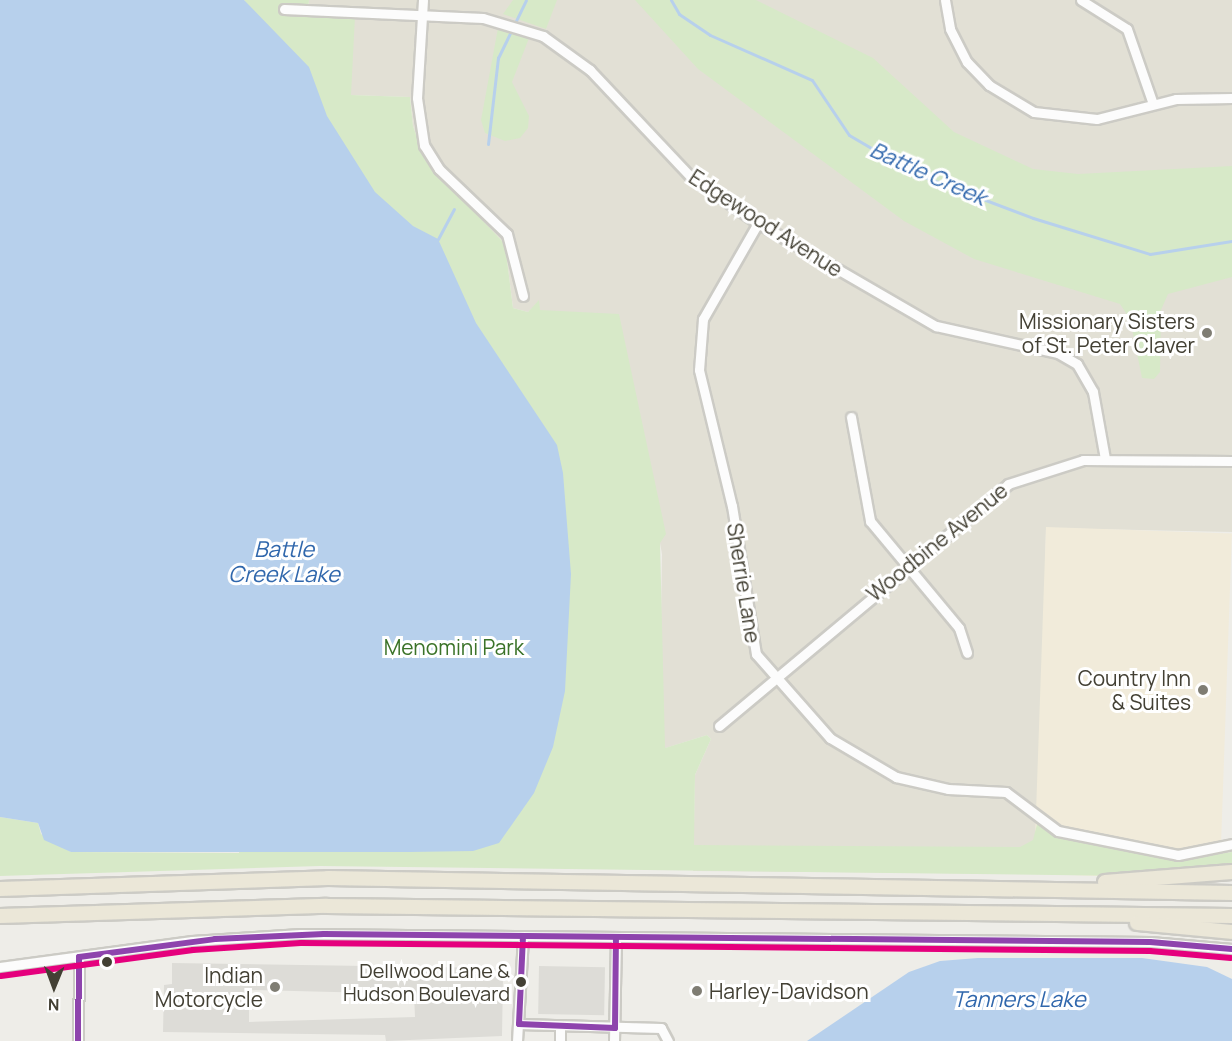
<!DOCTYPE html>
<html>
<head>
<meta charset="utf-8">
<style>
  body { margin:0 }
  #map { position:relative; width:1232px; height:1041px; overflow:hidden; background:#eeede8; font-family:Manrope,sans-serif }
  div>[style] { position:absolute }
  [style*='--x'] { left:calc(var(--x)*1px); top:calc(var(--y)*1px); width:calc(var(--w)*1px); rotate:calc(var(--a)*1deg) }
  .residential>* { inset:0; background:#e2e0d5 }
  .commercial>* { inset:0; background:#f1ebda; transform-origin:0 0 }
  .green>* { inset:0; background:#d7e9c8 }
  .parking>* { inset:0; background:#dddcd7; transform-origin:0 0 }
  .water>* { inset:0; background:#b7d0ec }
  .stream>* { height:3px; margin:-1.5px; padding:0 1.5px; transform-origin:1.5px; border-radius:1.5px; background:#b7d0ec }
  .roads { filter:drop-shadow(2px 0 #cccbc5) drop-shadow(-2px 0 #cccbc5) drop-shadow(0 2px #cccbc5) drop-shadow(0 -2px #cccbc5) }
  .minor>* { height:9px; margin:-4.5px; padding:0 4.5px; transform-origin:4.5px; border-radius:4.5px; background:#fcfcfc }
  .highway>* { height:14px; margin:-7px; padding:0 7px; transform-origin:7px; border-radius:7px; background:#ebe7d8 }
  .bus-1>* { height:6px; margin:-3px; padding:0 3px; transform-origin:3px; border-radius:3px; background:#8e44ad }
  .bus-2>* { height:6px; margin:-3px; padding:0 3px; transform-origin:3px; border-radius:3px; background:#e5007d }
  .dots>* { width:16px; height:16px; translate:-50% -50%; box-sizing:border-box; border:3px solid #fff; border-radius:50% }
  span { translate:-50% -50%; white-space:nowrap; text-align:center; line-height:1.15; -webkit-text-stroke:6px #fff; paint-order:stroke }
  .bus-label { font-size:20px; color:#434034 }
  .right { translate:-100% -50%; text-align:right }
  .street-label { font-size:21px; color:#434034 }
  .poi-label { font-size:21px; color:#434034 }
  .left { translate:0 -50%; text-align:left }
  .park-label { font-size:21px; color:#3b7329 }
  .water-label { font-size:22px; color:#3067ac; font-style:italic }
  .north { position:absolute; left:24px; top:957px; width:60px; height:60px; -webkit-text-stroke:4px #fff; paint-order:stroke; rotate:181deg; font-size:16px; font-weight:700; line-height:24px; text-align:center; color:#434034 }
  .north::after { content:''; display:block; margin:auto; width:21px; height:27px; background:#434034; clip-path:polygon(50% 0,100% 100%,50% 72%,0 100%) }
</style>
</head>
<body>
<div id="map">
  <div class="residential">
    <i style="clip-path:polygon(309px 0,1232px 0,1232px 532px,1046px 528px,1039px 874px,693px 871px,695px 775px,711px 739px,707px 735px,659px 750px,662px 554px,623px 340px,539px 310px,539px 302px,528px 312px,513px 308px,505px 244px,425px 160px,413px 126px,410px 97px,351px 95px,308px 13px)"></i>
  </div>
  <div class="commercial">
    <i style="left:1046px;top:527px;width:186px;height:347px;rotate:2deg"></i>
  </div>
  <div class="green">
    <i style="clip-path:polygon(244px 0,309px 0,308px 13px,355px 16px,351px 95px,410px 97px,413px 126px,425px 160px,505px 244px,513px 308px,528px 312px,539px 300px,540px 310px,619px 314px,666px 534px,660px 543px,665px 748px,707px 735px,711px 739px,695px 775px,694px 845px,1020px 847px,1033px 840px,1037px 824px,1066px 839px,1175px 860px,1232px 852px,1232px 868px,1130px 876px,320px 866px,0 876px,0 817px,38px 823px,41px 834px,71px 852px,239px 853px,253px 14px)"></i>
    <i style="clip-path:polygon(513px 0,557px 0,546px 29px,503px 14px)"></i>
    <i style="clip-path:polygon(635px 0,756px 0,873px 58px,954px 132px,1033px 169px,1078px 174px,1232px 166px,1232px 277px,1168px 294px,1161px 310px,1160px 372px,1154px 379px,1142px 378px,1130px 319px,1120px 304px,974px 259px,904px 221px,698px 69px)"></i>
    <i style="clip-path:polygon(498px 28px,529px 38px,512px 82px,529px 116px,528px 128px,520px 138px,505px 141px,485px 133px,481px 120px)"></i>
  </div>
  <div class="parking">
    <i style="clip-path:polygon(evenodd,172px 963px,495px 968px,495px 975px,503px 976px,502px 1036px,386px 1041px,385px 1035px,163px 1032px,164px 985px,172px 984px,172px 963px,249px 990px,414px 994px,415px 1017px,249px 1022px,249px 990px)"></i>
    <i style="left:539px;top:966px;width:66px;height:48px;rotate:1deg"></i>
  </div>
  <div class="water">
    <i style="clip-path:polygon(0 0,244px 0,309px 67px,327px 116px,375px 192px,413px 226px,438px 239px,476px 323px,557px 445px,563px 473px,571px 574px,565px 691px,553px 747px,534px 793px,499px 843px,473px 851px,410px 852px,71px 852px,44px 840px,38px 823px,0 817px)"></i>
    <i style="clip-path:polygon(978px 958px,1142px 958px,1207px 967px,1232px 979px,1232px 1041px,807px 1041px,909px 972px,940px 961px)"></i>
  </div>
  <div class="stream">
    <i style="--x:671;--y:0;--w:16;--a:60"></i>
    <i style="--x:679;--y:14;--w:37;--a:34"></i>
    <i style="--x:710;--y:35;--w:111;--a:23.8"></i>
    <i style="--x:812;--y:80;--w:66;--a:56.1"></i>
    <i style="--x:849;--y:135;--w:75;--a:30.3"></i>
    <i style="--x:914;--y:173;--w:127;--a:20.7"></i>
    <i style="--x:1033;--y:218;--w:122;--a:17.1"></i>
    <i style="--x:1150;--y:254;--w:83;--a:-9"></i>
    <i style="--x:488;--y:144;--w:87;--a:-83.4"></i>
    <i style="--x:498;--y:58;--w:64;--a:-64.2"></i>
    <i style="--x:438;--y:239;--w:34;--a:-62"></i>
  </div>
  <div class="roads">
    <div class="minor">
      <i style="--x:423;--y:0;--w:98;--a:93.5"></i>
      <i style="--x:417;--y:98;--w:48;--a:81.5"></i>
      <i style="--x:424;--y:145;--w:28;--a:58"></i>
      <i style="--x:439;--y:169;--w:94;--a:43.7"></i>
      <i style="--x:507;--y:234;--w:64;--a:75.5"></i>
      <i style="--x:945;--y:0;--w:29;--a:80"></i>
      <i style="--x:950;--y:29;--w:37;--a:63"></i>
      <i style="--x:967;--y:62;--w:32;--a:46"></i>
      <i style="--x:989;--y:85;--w:52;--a:31"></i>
      <i style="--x:1034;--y:112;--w:63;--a:6.3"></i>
      <i style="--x:1097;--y:119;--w:81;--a:-14.2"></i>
      <i style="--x:1176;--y:99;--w:56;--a:-1"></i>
      <i style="--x:1081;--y:0;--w:54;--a:32.2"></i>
      <i style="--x:1127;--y:29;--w:79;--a:70.9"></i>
      <i style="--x:284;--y:9;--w:199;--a:2.6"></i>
      <i style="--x:483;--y:18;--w:63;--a:16.7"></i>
      <i style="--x:543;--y:36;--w:58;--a:35.9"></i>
      <i style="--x:590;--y:70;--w:147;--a:46.7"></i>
      <i style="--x:691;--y:177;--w:81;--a:34.5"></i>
      <i style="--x:758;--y:223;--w:206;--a:30.1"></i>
      <i style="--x:936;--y:326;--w:125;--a:12.5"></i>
      <i style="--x:1058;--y:353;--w:22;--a:30"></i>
      <i style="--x:1077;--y:364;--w:32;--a:60"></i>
      <i style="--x:1093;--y:392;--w:68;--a:79.8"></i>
      <i style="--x:758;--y:223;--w:111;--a:119.8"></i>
      <i style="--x:703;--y:319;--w:51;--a:94.5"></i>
      <i style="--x:699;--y:370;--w:140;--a:76.4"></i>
      <i style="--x:732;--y:506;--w:150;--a:80.8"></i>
      <i style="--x:756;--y:654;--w:112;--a:48.6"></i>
      <i style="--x:830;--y:738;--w:77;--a:30.6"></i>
      <i style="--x:896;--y:777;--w:53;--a:13"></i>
      <i style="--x:948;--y:789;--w:58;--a:3"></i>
      <i style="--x:1006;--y:792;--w:65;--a:36.9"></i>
      <i style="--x:1058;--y:831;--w:122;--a:11.3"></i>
      <i style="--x:1178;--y:855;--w:55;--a:-11.5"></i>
      <i style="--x:851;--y:417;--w:106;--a:79.6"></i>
      <i style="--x:870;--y:521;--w:139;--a:50.2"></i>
      <i style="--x:959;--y:628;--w:26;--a:72"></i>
      <i style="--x:719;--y:726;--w:377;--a:-39.9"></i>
      <i style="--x:1008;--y:484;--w:79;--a:-17.7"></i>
      <i style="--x:1083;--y:460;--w:149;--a:0.4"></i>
      <i style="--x:0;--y:967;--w:194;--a:-7.7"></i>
      <i style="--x:192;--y:941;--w:109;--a:-3.7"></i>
      <i style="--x:301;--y:934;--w:849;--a:0.54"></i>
      <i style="--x:1150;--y:942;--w:82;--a:4.9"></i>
      <i style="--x:519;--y:1024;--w:142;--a:1.6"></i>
      <i style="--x:661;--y:1028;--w:15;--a:62"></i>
      <i style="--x:78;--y:1041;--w:84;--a:-89.3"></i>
      <i style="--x:517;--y:1041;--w:105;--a:-86.7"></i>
      <i style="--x:560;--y:1041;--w:15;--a:-90"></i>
      <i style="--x:614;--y:1041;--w:103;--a:-88.9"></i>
    </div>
    <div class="highway">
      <i style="--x:1105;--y:882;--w:127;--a:-4.5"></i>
      <i style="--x:0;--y:889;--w:328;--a:-1.9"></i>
      <i style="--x:328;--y:878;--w:904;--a:0.95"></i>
      <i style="--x:0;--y:916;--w:327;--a:-1.8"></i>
      <i style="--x:327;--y:906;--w:905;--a:0.63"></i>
      <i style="--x:1137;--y:923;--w:95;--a:5.4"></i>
    </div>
  </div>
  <div class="bus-1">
    <i style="--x:523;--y:936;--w:88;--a:92.6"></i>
    <i style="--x:519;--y:1024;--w:96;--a:2.4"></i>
    <i style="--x:615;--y:1028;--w:90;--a:-89.4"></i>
    <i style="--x:79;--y:957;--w:137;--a:-7.5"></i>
    <i style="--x:215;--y:939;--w:109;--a:-2.6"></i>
    <i style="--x:324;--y:934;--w:826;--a:0.55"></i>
    <i style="--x:1150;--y:942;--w:82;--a:4.9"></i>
    <i style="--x:78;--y:1041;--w:84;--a:-89.3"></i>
  </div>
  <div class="bus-2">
    <i style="--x:1;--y:976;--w:194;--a:-7.7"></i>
    <i style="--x:193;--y:950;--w:108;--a:-3.7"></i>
    <i style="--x:301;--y:943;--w:849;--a:0.54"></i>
    <i style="--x:1150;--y:951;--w:81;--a:4.9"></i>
  </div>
  <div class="dots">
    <i style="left:1207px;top:333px;background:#7f7d73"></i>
    <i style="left:1203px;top:690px;background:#7f7d73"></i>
    <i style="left:107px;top:962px;background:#434034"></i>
    <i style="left:521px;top:982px;background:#434034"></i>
    <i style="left:275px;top:987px;background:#7f7d73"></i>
    <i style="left:697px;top:991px;background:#7f7d73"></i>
  </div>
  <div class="bus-label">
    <span class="right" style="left:510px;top:982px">Dellwood Lane &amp;<br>Hudson Boulevard</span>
  </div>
  <div class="street-label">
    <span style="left:766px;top:223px;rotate:33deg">Edgewood Avenue</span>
    <span style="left:937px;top:542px;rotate:-39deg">Woodbine Avenue</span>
    <span style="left:744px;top:583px;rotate:81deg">Sherrie Lane</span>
  </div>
  <div class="poi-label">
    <span class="right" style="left:1195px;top:333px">Missionary Sisters<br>of St. Peter Claver</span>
    <span class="right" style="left:1191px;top:690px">Country Inn<br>&amp; Suites</span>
    <span class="right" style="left:263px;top:987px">Indian<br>Motorcycle</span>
    <span class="left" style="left:709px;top:991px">Harley-Davidson</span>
  </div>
  <div class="park-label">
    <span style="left:454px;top:647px">Menomini Park</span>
  </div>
  <div class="water-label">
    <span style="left:928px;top:174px;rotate:24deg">Battle Creek</span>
    <span style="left:284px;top:562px">Battle<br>Creek Lake</span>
    <span style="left:1019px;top:1000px">Tanners Lake</span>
  </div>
  <div class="north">N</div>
</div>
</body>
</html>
